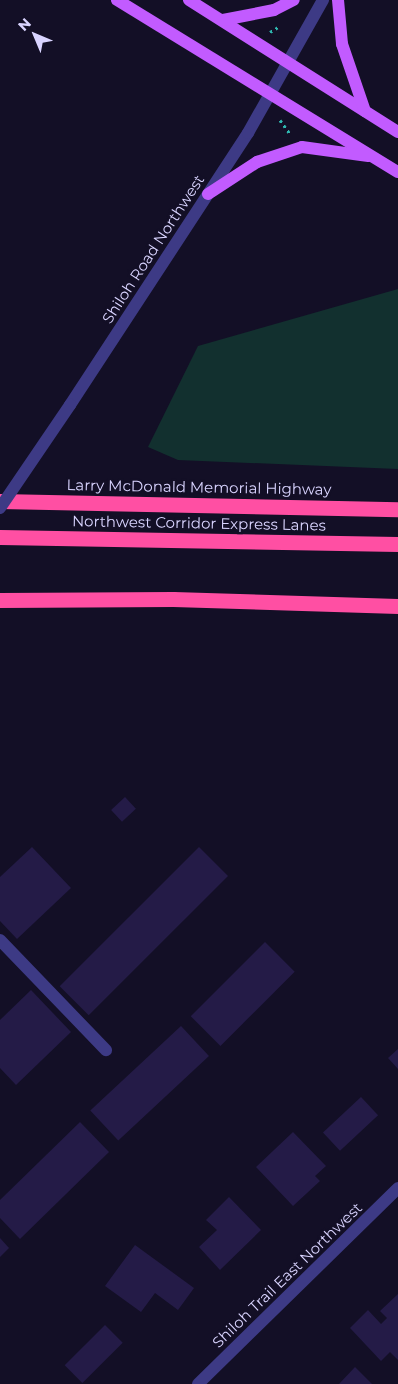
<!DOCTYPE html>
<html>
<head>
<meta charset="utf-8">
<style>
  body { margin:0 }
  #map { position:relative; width:398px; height:1384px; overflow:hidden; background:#130f26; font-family:Montserrat,sans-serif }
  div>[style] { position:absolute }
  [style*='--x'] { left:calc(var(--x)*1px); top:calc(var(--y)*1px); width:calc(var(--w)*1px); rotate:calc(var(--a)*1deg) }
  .green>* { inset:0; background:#12302f }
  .building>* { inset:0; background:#241b47; transform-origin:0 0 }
  .path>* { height:3px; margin-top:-1.5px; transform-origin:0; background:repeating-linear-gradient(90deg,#2fb8b0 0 2.5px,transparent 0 6.5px) }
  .minor>* { height:12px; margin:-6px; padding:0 6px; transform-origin:6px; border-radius:6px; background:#3d3a85 }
  .major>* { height:12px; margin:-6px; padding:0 6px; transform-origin:6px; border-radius:6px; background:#c25bff }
  .highway>* { height:15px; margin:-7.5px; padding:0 7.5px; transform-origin:7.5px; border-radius:7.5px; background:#ff4fa3 }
  .minor-bridge>* { height:12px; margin:-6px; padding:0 6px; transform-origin:6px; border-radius:6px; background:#3d3a85 }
  span { translate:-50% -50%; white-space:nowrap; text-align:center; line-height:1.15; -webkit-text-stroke:4.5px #130f26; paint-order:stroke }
  .street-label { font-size:15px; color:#d9d4ff }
  .north { position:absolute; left:10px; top:10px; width:50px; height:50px; -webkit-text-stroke:4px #130f26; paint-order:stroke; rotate:315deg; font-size:14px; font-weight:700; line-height:20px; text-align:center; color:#d9d4ff }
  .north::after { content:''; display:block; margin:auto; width:18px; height:22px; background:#d9d4ff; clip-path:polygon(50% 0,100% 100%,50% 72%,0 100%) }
</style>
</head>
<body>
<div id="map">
  <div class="green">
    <i style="clip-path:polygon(398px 289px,398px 469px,178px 460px,148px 447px,198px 346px)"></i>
  </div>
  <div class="building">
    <i style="left:125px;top:797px;width:16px;height:19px;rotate:47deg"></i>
    <i style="clip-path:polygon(32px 847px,71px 888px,17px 939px,0 921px,0 877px)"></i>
    <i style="left:199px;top:847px;width:41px;height:197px;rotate:45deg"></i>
    <i style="left:265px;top:942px;width:42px;height:105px;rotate:45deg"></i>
    <i style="clip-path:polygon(31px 990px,71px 1032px,16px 1085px,0 1068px,0 1020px)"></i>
    <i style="left:181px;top:1026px;width:41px;height:124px;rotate:47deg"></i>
    <i style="clip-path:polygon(398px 1049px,398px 1069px,388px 1058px)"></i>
    <i style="left:361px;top:1097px;width:25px;height:52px;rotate:47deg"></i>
    <i style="clip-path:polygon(80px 1122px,109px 1152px,20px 1239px,0 1218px,0 1200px)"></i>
    <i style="clip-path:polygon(293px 1132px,326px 1166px,315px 1176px,320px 1181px,293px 1206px,256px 1167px)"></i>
    <i style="clip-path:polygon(229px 1197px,261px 1230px,220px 1270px,199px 1247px,217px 1230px,206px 1220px)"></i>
    <i style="clip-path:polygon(0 1238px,9px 1248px,0 1257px)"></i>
    <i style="clip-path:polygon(135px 1245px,194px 1288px,178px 1310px,155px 1293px,141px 1312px,105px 1286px)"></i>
    <i style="clip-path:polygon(398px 1294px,398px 1360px,390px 1352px,381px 1361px,350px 1328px,368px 1310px,381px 1324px,387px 1318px,380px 1311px)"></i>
    <i style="left:105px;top:1325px;width:25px;height:57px;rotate:45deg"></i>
    <i style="clip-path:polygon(355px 1367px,372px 1384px,339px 1384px)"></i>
  </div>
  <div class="path">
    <i style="--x:270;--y:32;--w:12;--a:-31"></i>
    <i style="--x:280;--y:120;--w:19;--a:54"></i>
  </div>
  <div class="minor">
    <i style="--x:70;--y:405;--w:325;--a:-56.8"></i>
    <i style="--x:248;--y:133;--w:153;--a:-60.6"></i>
    <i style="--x:0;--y:940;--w:153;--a:46.1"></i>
    <i style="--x:198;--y:1384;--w:280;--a:-44.4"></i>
  </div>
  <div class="major">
    <i style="--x:117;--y:0;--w:329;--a:31.5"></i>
    <i style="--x:189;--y:0;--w:247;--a:32.3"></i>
    <i style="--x:338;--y:0;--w:44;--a:84.8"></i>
    <i style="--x:342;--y:44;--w:71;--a:71.1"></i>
    <i style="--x:223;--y:20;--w:52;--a:-11.1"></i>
    <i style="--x:274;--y:10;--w:22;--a:-27"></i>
    <i style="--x:208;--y:194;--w:59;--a:-33.1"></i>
    <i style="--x:257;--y:162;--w:47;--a:-18.4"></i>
    <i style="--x:302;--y:147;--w:67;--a:7.8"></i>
  </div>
  <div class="highway">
    <i style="--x:0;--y:501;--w:398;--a:1.2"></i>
    <i style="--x:0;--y:537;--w:398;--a:1"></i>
    <i style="--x:0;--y:600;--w:173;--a:-0.3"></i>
    <i style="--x:173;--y:599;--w:225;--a:1.8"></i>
  </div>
  <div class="minor-bridge">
    <i style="--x:0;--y:508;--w:125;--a:-55.8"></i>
  </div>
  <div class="street-label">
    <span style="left:153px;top:249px;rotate:-57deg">Shiloh Road Northwest</span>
    <span style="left:199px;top:487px;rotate:1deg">Larry McDonald Memorial Highway</span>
    <span style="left:199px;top:523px;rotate:1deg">Northwest Corridor Express Lanes</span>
    <span style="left:287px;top:1275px;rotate:-44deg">Shiloh Trail East Northwest</span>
  </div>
  <div class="north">N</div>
</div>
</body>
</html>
